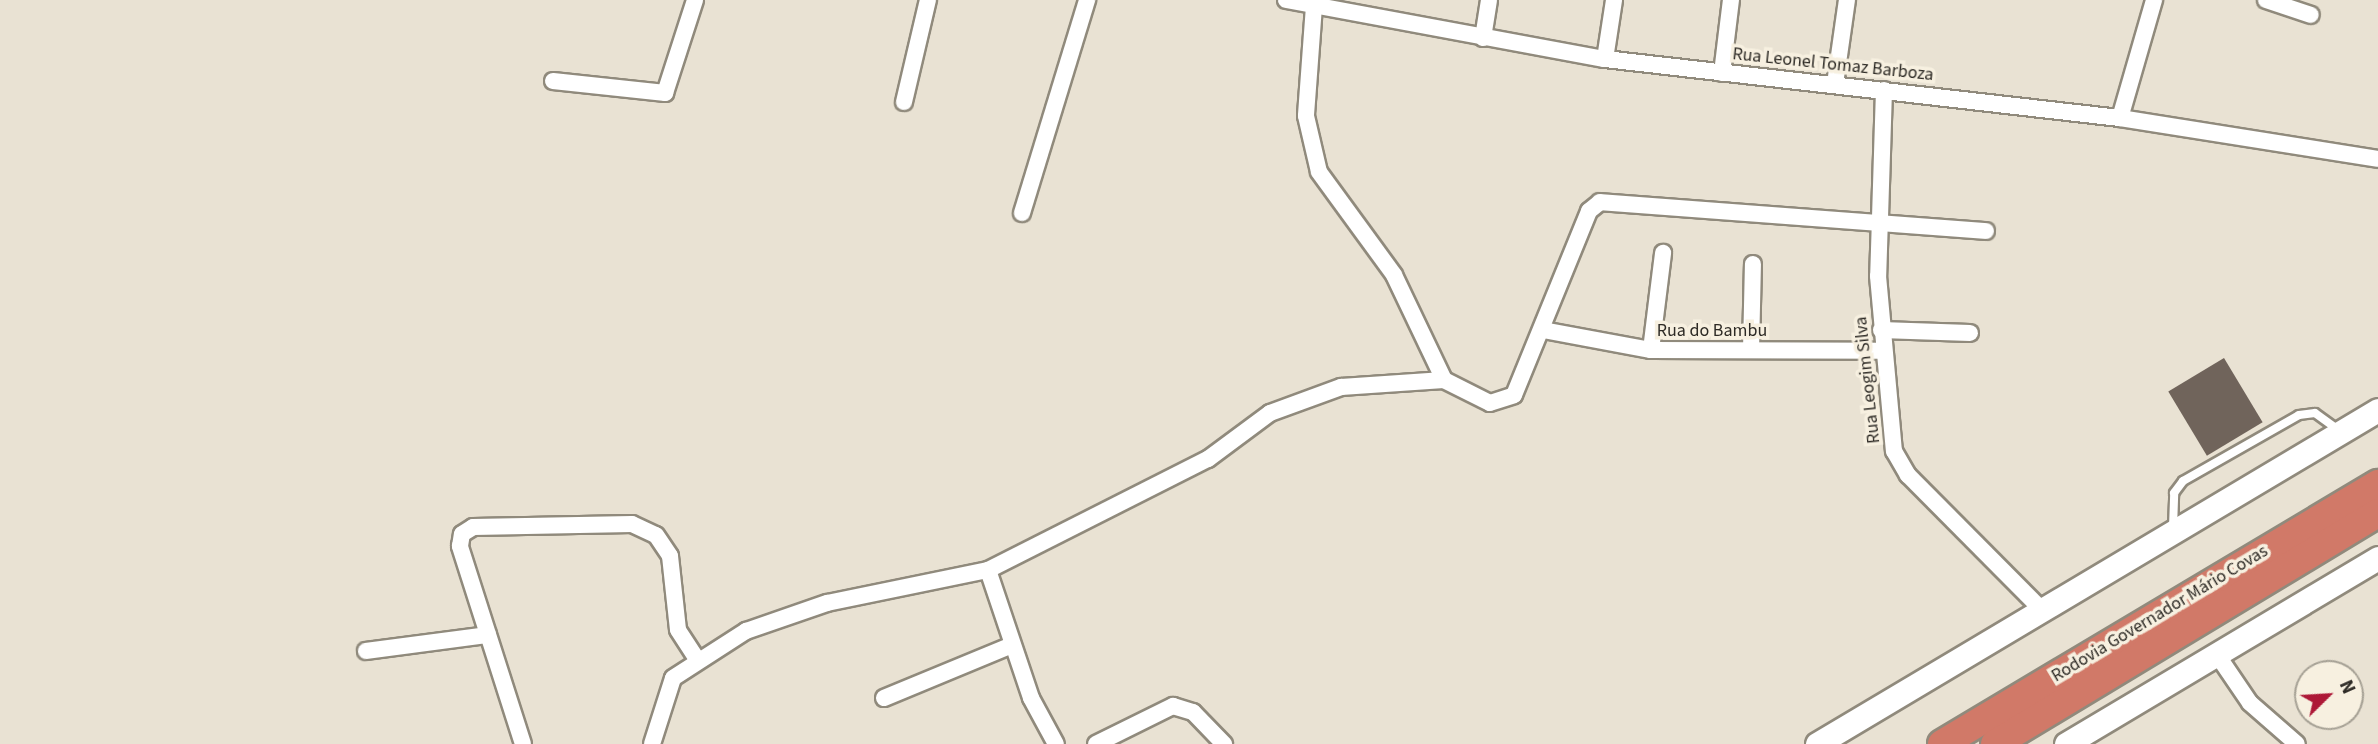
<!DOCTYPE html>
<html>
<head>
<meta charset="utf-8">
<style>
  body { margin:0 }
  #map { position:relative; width:2378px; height:744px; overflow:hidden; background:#e9e2d3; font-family:"Source Sans 3",sans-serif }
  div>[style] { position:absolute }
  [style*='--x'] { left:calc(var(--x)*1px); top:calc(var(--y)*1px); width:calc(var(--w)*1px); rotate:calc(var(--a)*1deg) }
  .building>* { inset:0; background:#70645b; transform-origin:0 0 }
  .roads { filter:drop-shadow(2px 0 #908a7c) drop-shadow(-2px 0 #908a7c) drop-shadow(0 2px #908a7c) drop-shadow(0 -2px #908a7c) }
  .lane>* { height:8px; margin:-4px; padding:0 4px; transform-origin:4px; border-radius:4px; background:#fff }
  .street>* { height:16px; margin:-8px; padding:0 8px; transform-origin:8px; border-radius:8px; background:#fff }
  .secondary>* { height:23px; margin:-11.5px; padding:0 11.5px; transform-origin:11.5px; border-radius:11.5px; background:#fff }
  .highway>* { height:28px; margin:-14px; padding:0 14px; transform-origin:14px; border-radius:14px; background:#d17968 }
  span { translate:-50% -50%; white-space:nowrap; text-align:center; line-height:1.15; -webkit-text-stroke:7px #f7f0e0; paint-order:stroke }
  .street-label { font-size:18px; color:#2d2a25 }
  .north { position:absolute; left:2294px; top:660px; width:70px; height:70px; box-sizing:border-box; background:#f7f0e0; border:2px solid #a6a195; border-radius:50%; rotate:66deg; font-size:19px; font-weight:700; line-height:28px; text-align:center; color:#2d2a25 }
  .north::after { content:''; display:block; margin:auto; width:24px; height:32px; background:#ad1837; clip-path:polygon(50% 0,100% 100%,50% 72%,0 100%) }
</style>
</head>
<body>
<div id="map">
  <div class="building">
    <i style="left:2224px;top:358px;width:75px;height:65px;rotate:59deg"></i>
  </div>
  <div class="roads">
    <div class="lane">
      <i style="--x:2173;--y:528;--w:35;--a:-88"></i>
      <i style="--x:2174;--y:493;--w:15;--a:-53"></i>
      <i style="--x:2183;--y:481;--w:133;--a:-29.6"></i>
      <i style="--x:2299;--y:415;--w:16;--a:-7"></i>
      <i style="--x:2315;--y:413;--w:29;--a:36"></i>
    </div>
    <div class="street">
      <i style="--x:1286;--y:0;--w:324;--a:10.5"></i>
      <i style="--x:1605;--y:59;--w:518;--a:6.54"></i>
      <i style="--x:2120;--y:118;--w:261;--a:9"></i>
      <i style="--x:2266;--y:0;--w:47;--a:18.4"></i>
      <i style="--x:1314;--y:6;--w:110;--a:94.2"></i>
      <i style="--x:1306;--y:116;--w:57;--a:76.9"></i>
      <i style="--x:1319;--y:172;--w:127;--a:53.9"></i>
      <i style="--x:1394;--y:275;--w:116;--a:64.5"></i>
      <i style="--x:1444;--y:380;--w:51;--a:26.6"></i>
      <i style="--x:1490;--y:403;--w:25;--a:-18"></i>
      <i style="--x:1514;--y:395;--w:199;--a:-67.8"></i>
      <i style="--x:1589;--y:211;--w:14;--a:-39"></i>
      <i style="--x:1600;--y:202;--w:387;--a:4.3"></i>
      <i style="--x:1483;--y:38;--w:38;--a:-81"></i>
      <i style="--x:1605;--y:59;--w:60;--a:-81.3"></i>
      <i style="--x:1722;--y:73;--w:74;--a:-83"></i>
      <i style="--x:553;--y:81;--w:113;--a:6.1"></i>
      <i style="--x:665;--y:93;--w:98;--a:-72.1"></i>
      <i style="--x:1835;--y:84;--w:85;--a:-81.9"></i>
      <i style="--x:1884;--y:90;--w:186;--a:91.8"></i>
      <i style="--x:1878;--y:276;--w:176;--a:84.8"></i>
      <i style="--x:1894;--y:451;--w:28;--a:60"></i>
      <i style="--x:1908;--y:475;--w:187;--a:45.2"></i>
      <i style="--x:904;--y:102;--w:105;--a:-76.8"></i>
      <i style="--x:2120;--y:118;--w:123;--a:-73.9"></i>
      <i style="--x:1022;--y:213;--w:223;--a:-73"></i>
      <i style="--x:1543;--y:330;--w:110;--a:10.5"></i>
      <i style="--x:1651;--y:350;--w:233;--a:0.2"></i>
      <i style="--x:1881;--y:330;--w:89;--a:1.9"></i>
      <i style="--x:1651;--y:350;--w:98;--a:-82.9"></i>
      <i style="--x:1751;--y:350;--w:86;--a:-88.7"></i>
      <i style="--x:988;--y:570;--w:135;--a:71.4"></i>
      <i style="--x:1031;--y:698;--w:52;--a:61.5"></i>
      <i style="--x:366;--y:651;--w:123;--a:-7.5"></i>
      <i style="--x:2216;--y:653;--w:60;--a:55.8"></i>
      <i style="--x:2250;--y:703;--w:62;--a:41.1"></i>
      <i style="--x:884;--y:698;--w:139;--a:-22.5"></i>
      <i style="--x:523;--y:744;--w:208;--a:-107.7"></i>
      <i style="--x:460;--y:546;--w:12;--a:-81"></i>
      <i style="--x:462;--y:534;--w:13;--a:-32"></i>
      <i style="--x:473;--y:527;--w:159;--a:-1.1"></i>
      <i style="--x:632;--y:524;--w:26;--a:25"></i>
      <i style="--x:656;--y:535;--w:25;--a:56"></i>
      <i style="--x:670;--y:556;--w:74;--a:83.8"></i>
      <i style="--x:678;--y:630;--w:33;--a:57"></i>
      <i style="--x:652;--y:744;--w:69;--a:-72.3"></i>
      <i style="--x:673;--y:678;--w:87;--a:-32.8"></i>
      <i style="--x:746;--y:631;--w:86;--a:-19.1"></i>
      <i style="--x:827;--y:603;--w:164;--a:-11.6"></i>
      <i style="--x:988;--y:570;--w:246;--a:-26.8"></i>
      <i style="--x:1208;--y:459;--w:77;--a:-36.6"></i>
      <i style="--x:1270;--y:413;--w:76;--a:-20.1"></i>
      <i style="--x:1341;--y:387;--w:103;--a:-3.9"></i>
      <i style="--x:1096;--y:744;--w:86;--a:-26.3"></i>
      <i style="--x:1173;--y:706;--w:21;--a:17"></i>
      <i style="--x:1193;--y:712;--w:45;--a:45.9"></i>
    </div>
    <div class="secondary">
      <i style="--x:1817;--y:744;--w:653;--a:-30.77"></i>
      <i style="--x:2066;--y:744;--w:363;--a:-30.8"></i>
    </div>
    <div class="highway">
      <i style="--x:1942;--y:744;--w:508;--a:-30.81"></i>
      <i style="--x:1995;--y:744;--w:447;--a:-31.1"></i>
    </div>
  </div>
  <div class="street-label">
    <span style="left:1833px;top:65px;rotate:6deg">Rua Leonel Tomaz Barboza</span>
    <span style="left:1712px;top:331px">Rua do Bambu</span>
    <span style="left:1868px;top:380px;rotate:-96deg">Rua Leogim Silva</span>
    <span style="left:2160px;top:614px;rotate:-31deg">Rodovia Governador Mário Covas</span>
  </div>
  <div class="north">N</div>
</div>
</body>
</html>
